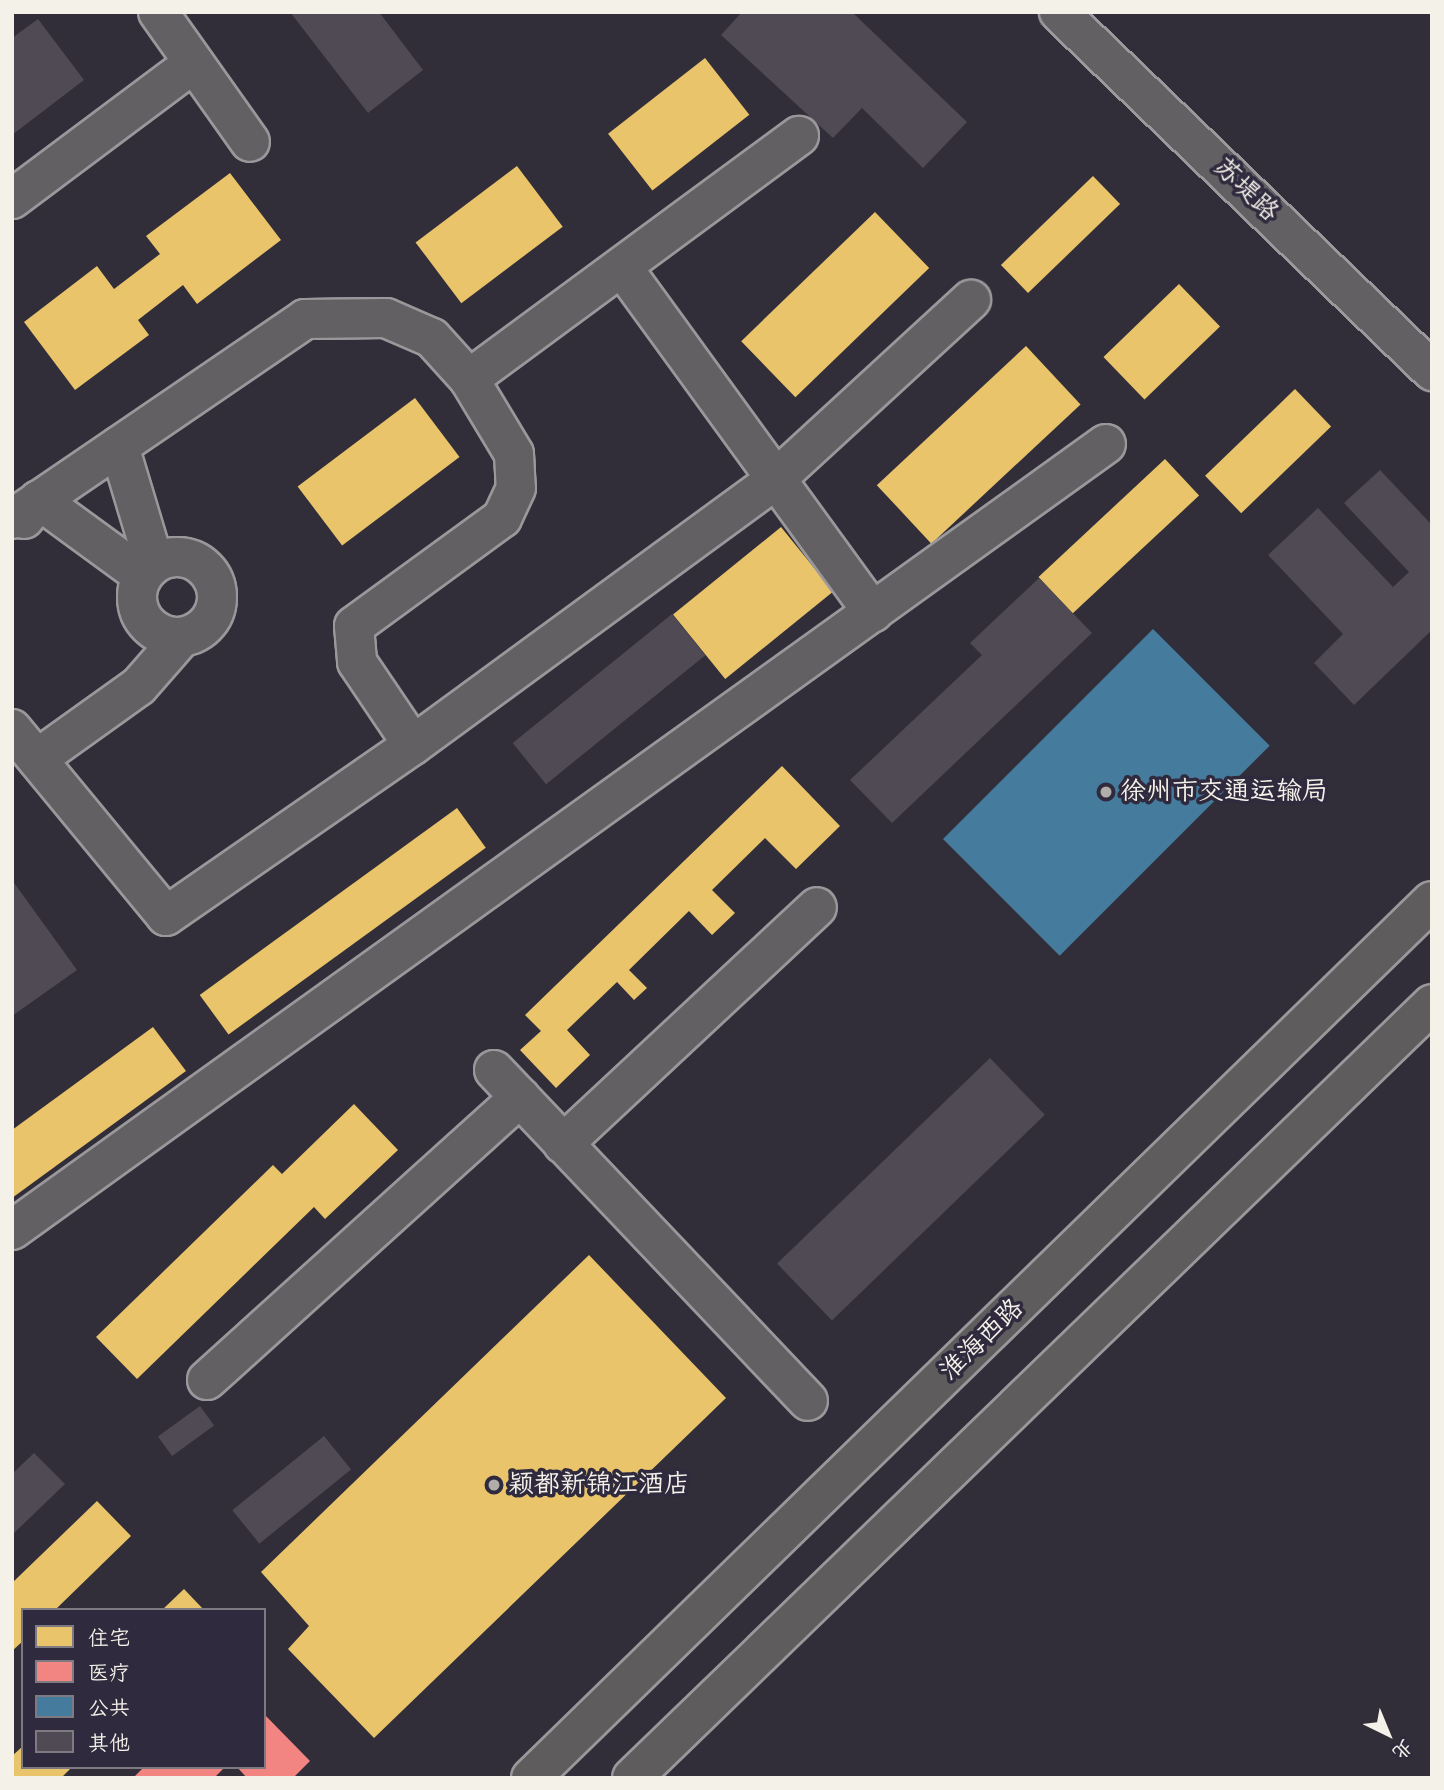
<!DOCTYPE html>
<html>
<head>
<meta charset="utf-8">
<style>
  body { margin:0 }
  #map { position:relative; width:1444px; height:1790px; overflow:hidden; background:#312e39; font-family:"Comic Neue","LXGW WenKai TC",sans-serif }
  div>[style] { position:absolute }
  [style*='--x'] { left:calc(var(--x)*1px); top:calc(var(--y)*1px); width:calc(var(--w)*1px); rotate:calc(var(--a)*1deg) }
  .homes>* { inset:0; background:#e9c46a; transform-origin:0 0 }
  .health>* { inset:0; background:#f28482 }
  .public>* { inset:0; background:#457b9d; transform-origin:0 0 }
  .building>* { inset:0; background:#4f4a53; transform-origin:0 0 }
  .roads { filter:drop-shadow(2px 0 #9a989b) drop-shadow(-2px 0 #9a989b) drop-shadow(0 2px #9a989b) drop-shadow(0 -2px #9a989b) }
  .minor>* { height:38px; margin:-19px; padding:0 19px; transform-origin:19px; border-radius:19px; background:#626063 }
  .minor>.ring { margin:-19px; padding:0; box-sizing:content-box; background:none; border:38px solid #626063; border-radius:50% }
  .major>* { height:38px; margin:-19px; padding:0 19px; transform-origin:19px; border-radius:19px; background:#5f5c5e }
  .dots>* { width:19px; height:19px; translate:-50% -50%; box-sizing:border-box; border:4px solid #2f2a3d; border-radius:50% }
  span { translate:-50% -50%; white-space:nowrap; text-align:center; line-height:1.15; -webkit-text-stroke:7px #2f2a3d; paint-order:stroke }
  .street-label { font-size:26px; color:#f4f1e8 }
  .poi-label { font-size:26px; color:#f4f1e8 }
  .left { translate:0 -50%; text-align:left }
  .frame { position:absolute; inset:0; border:14px solid #f4f1e8; pointer-events:none }
  .legend { position:absolute; left:21px; top:1608px; width:245px; height:161px; box-sizing:border-box; background:#2f2a3d; border:2px solid #7e7a81; margin:0; padding:9px 12px; list-style:none; font-size:21px; color:#f4f1e8 }
  .legend li { display:flex; align-items:center; gap:14px; height:35px }
  .legend b { width:35px; border:2px solid #7e7a81 }
  .north { position:absolute; left:1353px; top:1699px; width:70px; height:70px; -webkit-text-stroke:5px #2f2a3d; paint-order:stroke; rotate:137deg; font-size:19px; font-weight:700; line-height:28px; text-align:center; color:#f4f1e8 }
  .north::after { content:''; display:block; margin:auto; width:24px; height:32px; background:#f4f1e8; clip-path:polygon(50% 0,100% 100%,50% 72%,0 100%) }
</style>
</head>
<body>
<div id="map">
  <div class="homes">
    <i style="left:705px;top:58px;width:72px;height:123px;rotate:52deg"></i>
    <i style="left:517px;top:166px;width:76px;height:127px;rotate:53deg"></i>
    <i style="clip-path:polygon(230px 173px,281px 240px,197px 304px,183px 285px,138px 320px,149px 335px,75px 390px,24px 322px,97px 266px,114px 289px,160px 254px,146px 236px)"></i>
    <i style="left:1093px;top:176px;width:39px;height:128px;rotate:46deg"></i>
    <i style="left:875px;top:212px;width:78px;height:186px;rotate:46deg"></i>
    <i style="left:1179px;top:284px;width:59px;height:105px;rotate:46deg"></i>
    <i style="left:1026px;top:346px;width:80px;height:204px;rotate:47deg"></i>
    <i style="left:1295px;top:389px;width:52px;height:125px;rotate:46deg"></i>
    <i style="left:415px;top:398px;width:74px;height:147px;rotate:53deg"></i>
    <i style="left:1165px;top:459px;width:50px;height:173px;rotate:47deg"></i>
    <i style="left:781px;top:527px;width:83px;height:139px;rotate:51deg"></i>
    <i style="clip-path:polygon(782px 766px,840px 826px,796px 869px,765px 838px,712px 890px,735px 913px,712px 935px,689px 911px,629px 970px,647px 988px,634px 1000px,617px 982px,567px 1030px,590px 1055px,556px 1088px,520px 1050px,541px 1031px,525px 1015px)"></i>
    <i style="left:457px;top:808px;width:49px;height:318px;rotate:54deg"></i>
    <i style="clip-path:polygon(153px 1027px,186px 1071px,12px 1198px,12px 1130px)"></i>
    <i style="clip-path:polygon(354px 1104px,398px 1150px,325px 1219px,314px 1207px,137px 1379px,96px 1337px,273px 1165px,282px 1174px)"></i>
    <i style="clip-path:polygon(589px 1255px,726px 1398px,374px 1738px,288px 1649px,309px 1626px,261px 1572px)"></i>
    <i style="clip-path:polygon(97px 1501px,131px 1536px,55px 1610px,23px 1610px,23px 1641px,12px 1651px,12px 1583px)"></i>
    <i style="clip-path:polygon(184px 1589px,204px 1610px,162px 1610px)"></i>
    <i style="clip-path:polygon(23px 1746px,23px 1767px,72px 1767px,61px 1778px,12px 1778px,12px 1756px)"></i>
  </div>
  <div class="health">
    <i style="clip-path:polygon(264px 1714px,310px 1761px,293px 1778px,247px 1778px,237px 1767px,264px 1767px)"></i>
    <i style="clip-path:polygon(144px 1767px,225px 1767px,214px 1778px,133px 1778px)"></i>
  </div>
  <div class="public">
    <i style="left:1153px;top:629px;width:165px;height:297px;rotate:45deg"></i>
  </div>
  <div class="building">
    <i style="clip-path:polygon(290px 12px,379px 12px,423px 70px,368px 113px)"></i>
    <i style="clip-path:polygon(742px 12px,852px 12px,967px 122px,923px 168px,862px 108px,833px 138px,721px 35px)"></i>
    <i style="clip-path:polygon(38px 19px,84px 80px,12px 135px,12px 38px)"></i>
    <i style="clip-path:polygon(1380px 470px,1432px 525px,1432px 630px,1354px 705px,1314px 663px,1343px 634px,1268px 555px,1318px 508px,1393px 587px,1409px 572px,1344px 503px)"></i>
    <i style="clip-path:polygon(1039px 578px,1092px 633px,892px 823px,850px 780px,982px 655px,970px 643px)"></i>
    <i style="left:672px;top:614px;width:53px;height:205px;rotate:51deg"></i>
    <i style="clip-path:polygon(12px 880px,77px 970px,12px 1016px)"></i>
    <i style="left:990px;top:1058px;width:79px;height:296px;rotate:46deg"></i>
    <i style="left:200px;top:1406px;width:24px;height:52px;rotate:54deg"></i>
    <i style="left:324px;top:1436px;width:43px;height:118px;rotate:51deg"></i>
    <i style="clip-path:polygon(34px 1453px,65px 1484px,12px 1535px,12px 1474px)"></i>
  </div>
  <div class="roads">
    <div class="minor">
      <i style="--x:158;--y:12;--w:159;--a:54.7"></i>
      <i style="--x:1059;--y:12;--w:518;--a:43.9"></i>
      <i style="--x:12;--y:199;--w:227;--a:-36.8"></i>
      <i style="--x:622;--y:267;--w:427;--a:54"></i>
      <i style="--x:469;--y:379;--w:410;--a:-36.4"></i>
      <i style="--x:119;--y:446;--w:122;--a:73.3"></i>
      <i style="--x:12;--y:519;--w:355;--a:-34.3"></i>
      <i style="--x:305;--y:319;--w:81;--a:-0.7"></i>
      <i style="--x:386;--y:318;--w:50;--a:23.5"></i>
      <i style="--x:432;--y:338;--w:55;--a:47.9"></i>
      <i style="--x:469;--y:379;--w:87;--a:59"></i>
      <i style="--x:514;--y:454;--w:34;--a:87"></i>
      <i style="--x:516;--y:488;--w:33;--a:115"></i>
      <i style="--x:502;--y:518;--w:183;--a:143.9"></i>
      <i style="--x:354;--y:626;--w:36;--a:85"></i>
      <i style="--x:357;--y:662;--w:100;--a:56"></i>
      <i style="--x:24;--y:519;--w:24;--a:-52"></i>
      <i style="--x:39;--y:500;--w:127;--a:36.1"></i>
      <i class="ring" style="left:137px;top:557px;width:42px;height:42px"></i>
      <i style="--x:12;--y:729;--w:242;--a:50.5"></i>
      <i style="--x:166;--y:916;--w:300;--a:-34.7"></i>
      <i style="--x:413;--y:745;--w:450;--a:-36.2"></i>
      <i style="--x:776;--y:479;--w:265;--a:-42.6"></i>
      <i style="--x:37;--y:759;--w:125;--a:-35.6"></i>
      <i style="--x:139;--y:686;--w:62;--a:-48.9"></i>
      <i style="--x:494;--y:1070;--w:456;--a:46.5"></i>
      <i style="--x:563;--y:1144;--w:347;--a:-43"></i>
      <i style="--x:12;--y:1230;--w:1347;--a:-35.7"></i>
      <i style="--x:207;--y:1380;--w:422;--a:-42.1"></i>
    </div>
    <div class="major">
      <i style="--x:531;--y:1778;--w:1257;--a:-44.23"></i>
      <i style="--x:632;--y:1778;--w:1113;--a:-44.05"></i>
    </div>
  </div>
  <div class="dots">
    <i style="left:1106px;top:792px;background:#b0adab"></i>
    <i style="left:494px;top:1485px;background:#b0adab"></i>
  </div>
  <div class="street-label">
    <span style="left:1246px;top:190px;rotate:44deg">苏堤路</span>
    <span style="left:982px;top:1340px;rotate:-44deg">淮海西路</span>
  </div>
  <div class="poi-label">
    <span class="left" style="left:1120px;top:792px">徐州市交通运输局</span>
    <span class="left" style="left:508px;top:1485px">颖都新锦江酒店</span>
  </div>
  <div class="frame"></div>
  <ul class="legend">
  <li><b style="height:19px;background:#e9c46a"></b>住宅</li>
  <li><b style="height:19px;background:#f28482"></b>医疗</li>
  <li><b style="height:19px;background:#457b9d"></b>公共</li>
  <li><b style="height:19px;background:#4f4a53"></b>其他</li>
  </ul>
  <div class="north">北</div>
</div>
</body>
</html>
